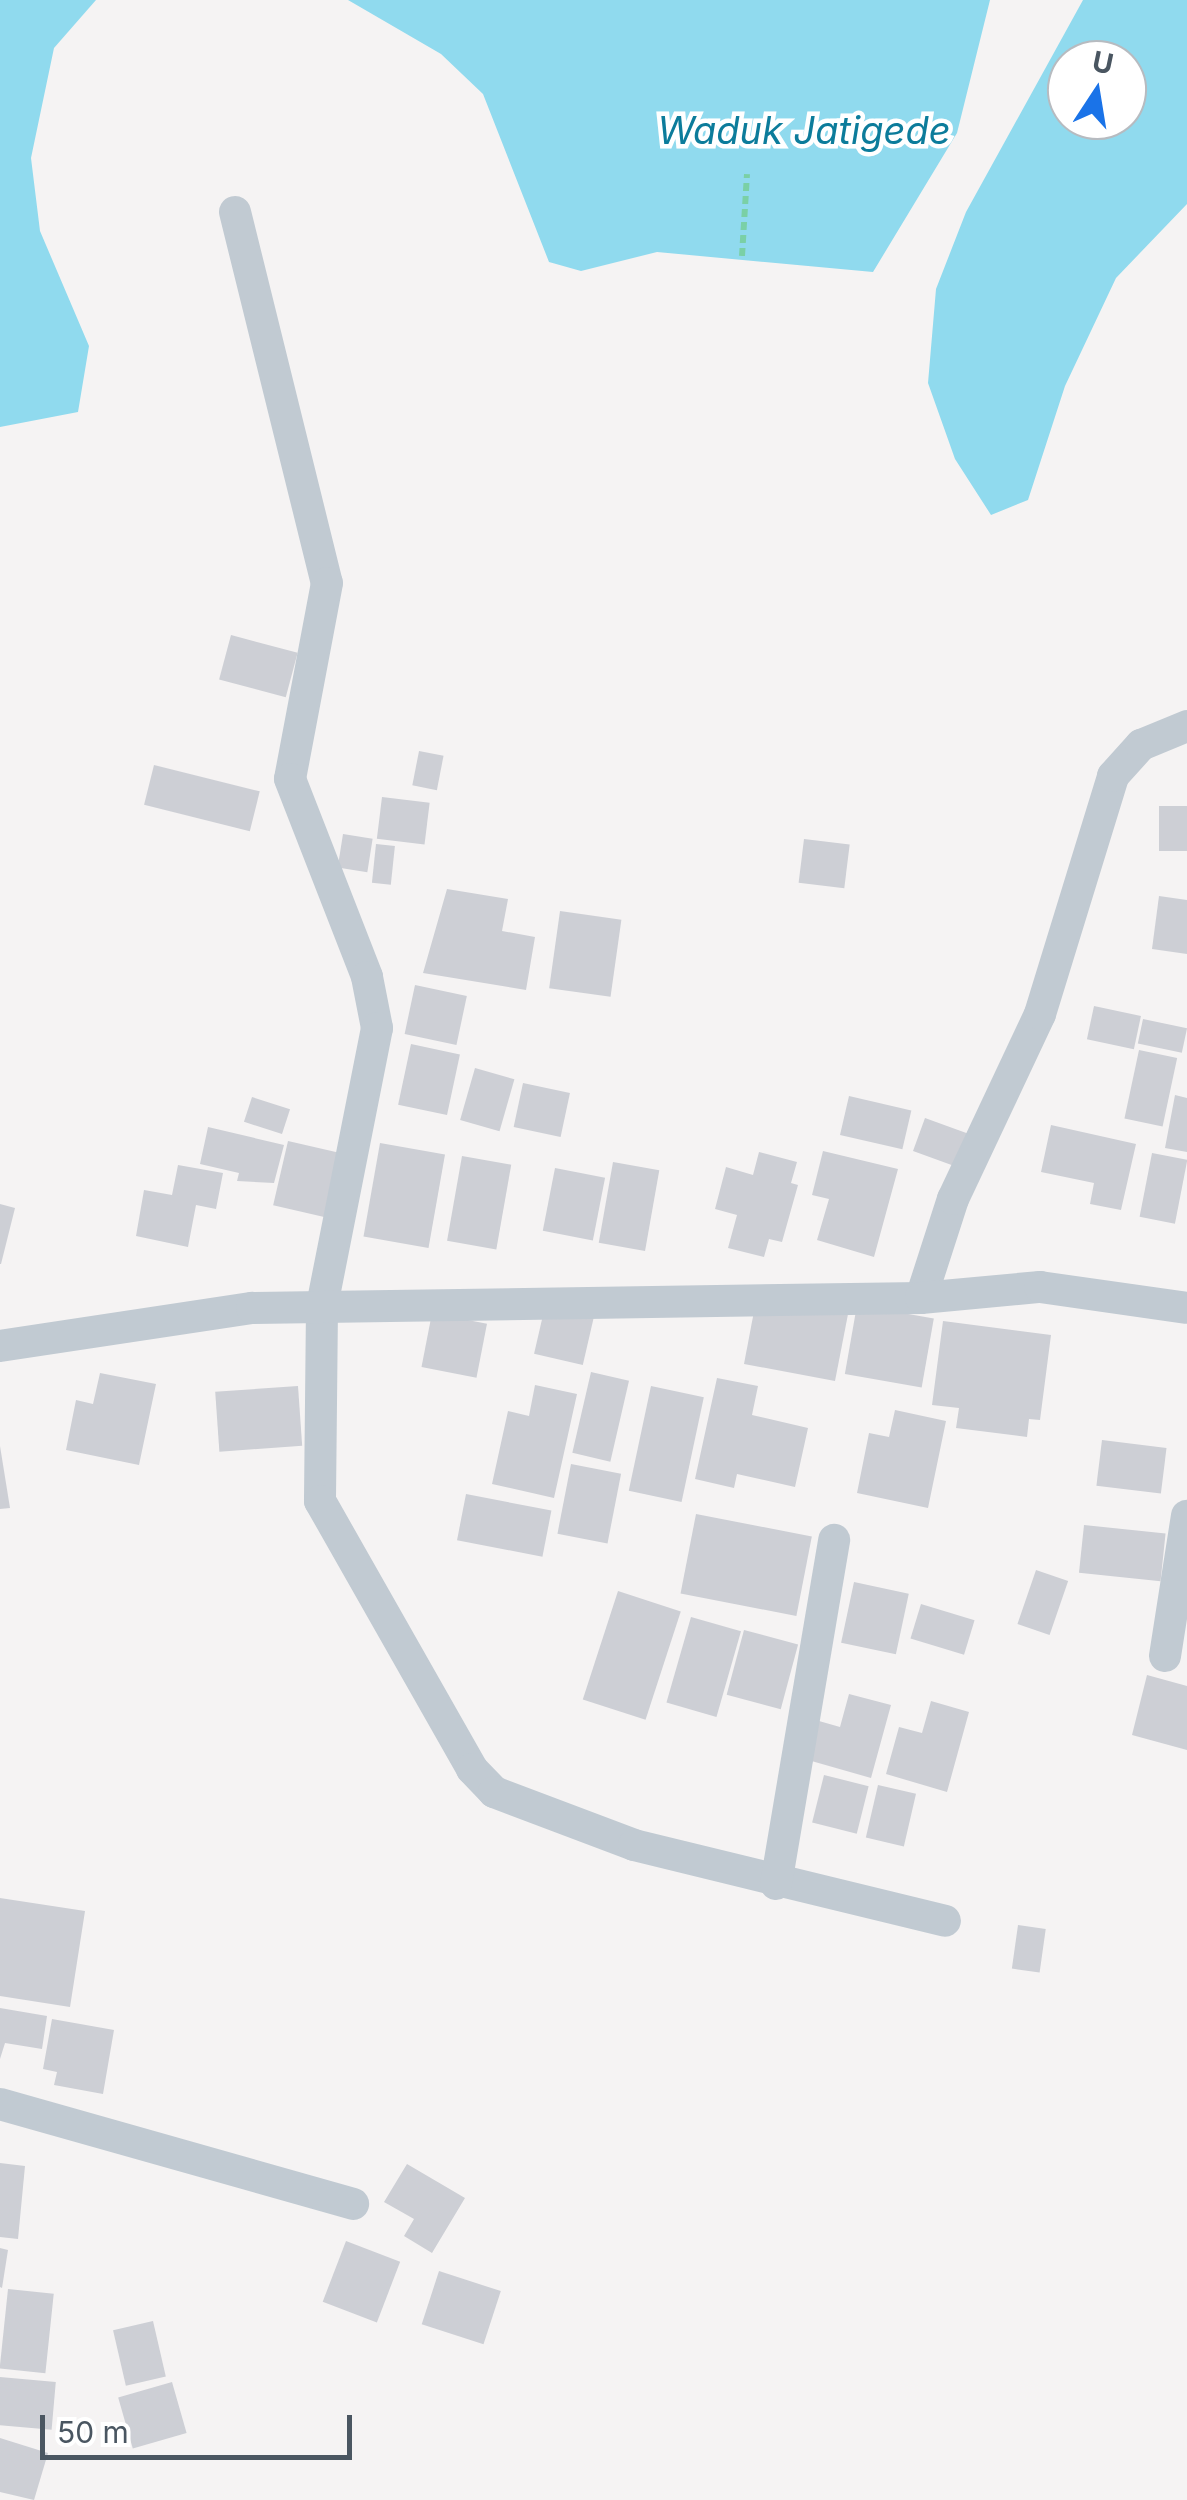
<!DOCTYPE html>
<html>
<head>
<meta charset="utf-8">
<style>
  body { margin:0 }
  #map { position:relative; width:1187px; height:2500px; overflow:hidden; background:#f5f3f3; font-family:Inter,sans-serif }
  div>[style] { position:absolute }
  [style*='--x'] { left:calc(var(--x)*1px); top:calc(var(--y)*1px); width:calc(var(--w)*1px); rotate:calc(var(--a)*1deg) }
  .water>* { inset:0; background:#90daee }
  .building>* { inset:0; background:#cdcfd5; transform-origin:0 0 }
  .path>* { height:6px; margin-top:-3px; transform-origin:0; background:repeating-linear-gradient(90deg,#7ad0a6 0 8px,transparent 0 13px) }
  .street>* { height:32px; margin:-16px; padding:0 16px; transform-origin:16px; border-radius:16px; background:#c1cad2 }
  span { translate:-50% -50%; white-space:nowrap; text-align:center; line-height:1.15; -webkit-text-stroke:9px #fff; paint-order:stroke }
  .water-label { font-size:38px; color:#0c7c9b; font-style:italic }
  .north { position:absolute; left:1047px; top:40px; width:100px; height:100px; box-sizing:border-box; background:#fff; border:2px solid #b7bbc0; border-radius:50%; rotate:12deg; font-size:28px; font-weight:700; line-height:40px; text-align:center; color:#4a5661 }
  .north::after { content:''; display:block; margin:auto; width:35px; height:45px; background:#1a73e8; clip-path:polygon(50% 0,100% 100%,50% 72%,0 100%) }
  .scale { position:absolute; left:40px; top:2415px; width:312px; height:45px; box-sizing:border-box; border:5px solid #4a5661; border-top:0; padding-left:12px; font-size:30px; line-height:35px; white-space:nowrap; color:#4a5661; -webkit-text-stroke:8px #fff; paint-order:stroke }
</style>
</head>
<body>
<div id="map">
  <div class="water">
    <i style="clip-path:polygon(0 0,96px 0,54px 48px,31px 158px,40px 231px,89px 346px,78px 412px,0 427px)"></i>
    <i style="clip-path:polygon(348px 0,990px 0,957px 133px,873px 272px,657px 252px,581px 271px,549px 262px,483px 94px,441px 54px)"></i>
    <i style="clip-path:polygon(evenodd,1083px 0,1187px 0,1187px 204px,1116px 278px,1065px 386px,1028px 500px,991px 515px,955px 459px,928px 383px,936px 289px,966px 212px,1083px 0,1067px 60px,1127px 60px,1127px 120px,1067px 120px,1067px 60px)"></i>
  </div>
  <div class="building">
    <i style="left:231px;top:635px;width:69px;height:46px;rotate:15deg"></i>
    <i style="left:419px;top:751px;width:25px;height:35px;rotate:11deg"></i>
    <i style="left:154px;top:765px;width:109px;height:41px;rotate:14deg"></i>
    <i style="left:382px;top:797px;width:48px;height:42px;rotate:7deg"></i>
    <i style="left:1159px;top:806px;width:28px;height:45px"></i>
    <i style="left:343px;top:834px;width:30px;height:34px;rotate:9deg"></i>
    <i style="left:804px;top:839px;width:46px;height:44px;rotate:7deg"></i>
    <i style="left:376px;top:844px;width:19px;height:39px;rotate:6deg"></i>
    <i style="clip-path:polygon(447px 889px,508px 899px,502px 931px,535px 937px,526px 990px,423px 973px)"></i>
    <i style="clip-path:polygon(1159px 896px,1187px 900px,1187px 954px,1152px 949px)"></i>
    <i style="left:560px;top:911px;width:62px;height:78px;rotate:8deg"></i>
    <i style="left:415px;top:985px;width:53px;height:50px;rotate:12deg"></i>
    <i style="left:1094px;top:1006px;width:48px;height:34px;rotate:12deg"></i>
    <i style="left:1143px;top:1019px;width:45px;height:25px;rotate:12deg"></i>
    <i style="left:411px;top:1044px;width:50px;height:62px;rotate:12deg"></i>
    <i style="left:1139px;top:1050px;width:39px;height:70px;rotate:12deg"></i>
    <i style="left:475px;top:1068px;width:41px;height:54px;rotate:16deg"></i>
    <i style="left:523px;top:1083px;width:48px;height:45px;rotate:12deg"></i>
    <i style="clip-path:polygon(1175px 1095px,1187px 1098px,1187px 1152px,1165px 1148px)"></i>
    <i style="left:849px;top:1096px;width:64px;height:40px;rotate:13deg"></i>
    <i style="left:252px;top:1097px;width:40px;height:26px;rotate:18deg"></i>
    <i style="left:925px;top:1118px;width:52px;height:35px;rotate:20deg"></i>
    <i style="clip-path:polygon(1051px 1125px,1136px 1144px,1121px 1210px,1090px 1204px,1094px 1183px,1041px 1172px)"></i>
    <i style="clip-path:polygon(208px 1127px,284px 1145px,274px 1183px,237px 1181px,239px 1173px,200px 1164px)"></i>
    <i style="left:288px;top:1141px;width:58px;height:66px;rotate:13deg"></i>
    <i style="left:380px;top:1143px;width:66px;height:95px;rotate:10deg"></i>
    <i style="clip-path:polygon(823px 1151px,898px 1169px,874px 1257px,817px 1240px,829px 1199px,812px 1195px)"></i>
    <i style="clip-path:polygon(759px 1152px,797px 1162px,791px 1183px,798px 1185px,782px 1242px,769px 1239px,764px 1257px,728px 1248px,737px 1215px,715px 1209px,726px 1167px,753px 1175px)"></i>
    <i style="left:1152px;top:1153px;width:36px;height:65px;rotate:11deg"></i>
    <i style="left:462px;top:1156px;width:50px;height:86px;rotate:10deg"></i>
    <i style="left:613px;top:1162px;width:47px;height:82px;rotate:10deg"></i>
    <i style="clip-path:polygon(178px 1165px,223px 1173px,216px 1209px,196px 1205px,188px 1247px,136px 1236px,144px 1190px,172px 1195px)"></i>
    <i style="left:555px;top:1168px;width:51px;height:64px;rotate:11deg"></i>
    <i style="clip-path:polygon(0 1204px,15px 1208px,1px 1264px,0 1264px)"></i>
    <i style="left:546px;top:1302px;width:50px;height:53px;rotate:13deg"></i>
    <i style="left:857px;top:1305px;width:78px;height:70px;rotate:10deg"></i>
    <i style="clip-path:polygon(755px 1306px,849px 1309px,835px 1381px,744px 1364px)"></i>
    <i style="left:432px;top:1313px;width:56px;height:55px;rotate:11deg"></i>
    <i style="clip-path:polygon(943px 1321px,1051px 1335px,1040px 1420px,1029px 1419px,1027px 1437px,956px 1428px,959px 1408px,932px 1405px)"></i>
    <i style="left:591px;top:1372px;width:39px;height:83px;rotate:13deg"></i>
    <i style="clip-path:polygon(100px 1373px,156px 1384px,139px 1465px,66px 1450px,76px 1400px,93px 1404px)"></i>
    <i style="clip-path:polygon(717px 1378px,758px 1386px,752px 1415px,808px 1428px,795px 1487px,737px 1474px,734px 1488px,695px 1479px)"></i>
    <i style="clip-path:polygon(535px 1385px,577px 1394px,554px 1498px,492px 1484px,508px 1411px,529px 1416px)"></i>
    <i style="left:298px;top:1386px;width:60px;height:83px;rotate:86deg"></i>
    <i style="left:651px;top:1386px;width:54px;height:107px;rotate:12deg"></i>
    <i style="clip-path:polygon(895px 1410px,946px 1421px,928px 1508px,857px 1493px,869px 1433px,889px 1437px)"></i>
    <i style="left:1102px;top:1440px;width:65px;height:46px;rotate:7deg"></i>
    <i style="clip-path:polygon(0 1446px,10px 1508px,0 1509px)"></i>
    <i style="left:571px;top:1464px;width:51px;height:71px;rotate:11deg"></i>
    <i style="left:466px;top:1494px;width:87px;height:47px;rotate:11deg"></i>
    <i style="left:696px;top:1514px;width:118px;height:81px;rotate:11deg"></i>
    <i style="left:1084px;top:1525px;width:82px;height:48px;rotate:6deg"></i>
    <i style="left:1036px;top:1570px;width:34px;height:57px;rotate:19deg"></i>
    <i style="left:854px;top:1582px;width:56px;height:62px;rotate:12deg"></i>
    <i style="left:618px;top:1591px;width:66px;height:114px;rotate:18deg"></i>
    <i style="left:921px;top:1604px;width:56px;height:36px;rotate:17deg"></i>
    <i style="left:691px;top:1617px;width:52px;height:89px;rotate:16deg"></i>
    <i style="left:744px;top:1630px;width:56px;height:67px;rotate:15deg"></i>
    <i style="clip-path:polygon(1147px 1675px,1187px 1686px,1187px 1750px,1132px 1735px)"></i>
    <i style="clip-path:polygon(849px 1694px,891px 1705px,871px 1778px,808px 1760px,819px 1721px,840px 1727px)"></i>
    <i style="clip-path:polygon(931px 1701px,969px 1712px,947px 1792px,886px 1774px,899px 1727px,922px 1733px)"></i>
    <i style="left:824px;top:1775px;width:46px;height:49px;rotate:14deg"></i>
    <i style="left:878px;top:1785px;width:39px;height:54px;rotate:13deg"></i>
    <i style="clip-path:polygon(0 1898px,85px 1911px,70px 2007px,0 1996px)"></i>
    <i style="left:1018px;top:1925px;width:28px;height:44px;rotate:8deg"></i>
    <i style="clip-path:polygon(0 2008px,47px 2016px,42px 2049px,5px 2043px,0 2059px)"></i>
    <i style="clip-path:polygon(52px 2019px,114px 2030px,103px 2094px,54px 2085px,57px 2072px,43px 2069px)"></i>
    <i style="clip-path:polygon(0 2163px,25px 2166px,18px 2239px,0 2237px)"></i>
    <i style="clip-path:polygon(407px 2164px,465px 2198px,432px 2253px,404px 2236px,414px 2219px,384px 2202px)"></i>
    <i style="left:346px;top:2241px;width:58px;height:65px;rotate:21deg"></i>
    <i style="clip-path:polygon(0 2248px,8px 2250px,2px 2288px,0 2287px)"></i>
    <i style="left:439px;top:2271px;width:65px;height:56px;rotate:18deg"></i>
    <i style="left:8px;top:2289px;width:46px;height:80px;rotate:6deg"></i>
    <i style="left:153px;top:2321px;width:57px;height:41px;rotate:77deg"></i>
    <i style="left:0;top:2377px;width:56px;height:48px;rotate:5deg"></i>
    <i style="left:172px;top:2382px;width:53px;height:56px;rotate:74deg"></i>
    <i style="clip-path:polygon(0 2438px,48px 2453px,34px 2500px,0 2492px)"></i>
  </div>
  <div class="path">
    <i style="--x:742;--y:256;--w:82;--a:-86.5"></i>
  </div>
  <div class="street">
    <i style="--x:235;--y:212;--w:382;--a:76.1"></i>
    <i style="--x:327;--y:583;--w:199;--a:100.7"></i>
    <i style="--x:290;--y:779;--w:212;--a:68.7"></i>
    <i style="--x:367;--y:977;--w:52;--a:78.9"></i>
    <i style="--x:377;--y:1028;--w:284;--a:101.2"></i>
    <i style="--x:322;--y:1307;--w:194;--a:90.6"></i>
    <i style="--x:320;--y:1501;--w:308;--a:60.4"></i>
    <i style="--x:472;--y:1769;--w:32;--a:46"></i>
    <i style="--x:494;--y:1792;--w:150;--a:20.7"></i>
    <i style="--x:634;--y:1845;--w:320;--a:13.7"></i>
    <i style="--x:921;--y:1298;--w:104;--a:-72.1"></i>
    <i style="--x:953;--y:1199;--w:204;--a:-64.8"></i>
    <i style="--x:1040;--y:1014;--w:249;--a:-72.9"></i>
    <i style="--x:1113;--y:776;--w:42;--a:-47.9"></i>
    <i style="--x:1141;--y:745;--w:50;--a:-22.4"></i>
    <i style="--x:0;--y:1346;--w:255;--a:-8.6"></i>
    <i style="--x:252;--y:1308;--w:669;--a:-0.86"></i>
    <i style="--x:921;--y:1298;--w:120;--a:-5.3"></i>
    <i style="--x:1040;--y:1287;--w:148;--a:8.1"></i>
    <i style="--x:1165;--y:1656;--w:142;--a:-81.1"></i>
    <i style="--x:776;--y:1884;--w:349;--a:-80.4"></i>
    <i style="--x:0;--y:2104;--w:367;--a:15.8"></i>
  </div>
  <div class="water-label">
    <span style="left:804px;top:131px">Waduk Jatigede</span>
  </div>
  <div class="north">U</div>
  <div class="scale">50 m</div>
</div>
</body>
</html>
